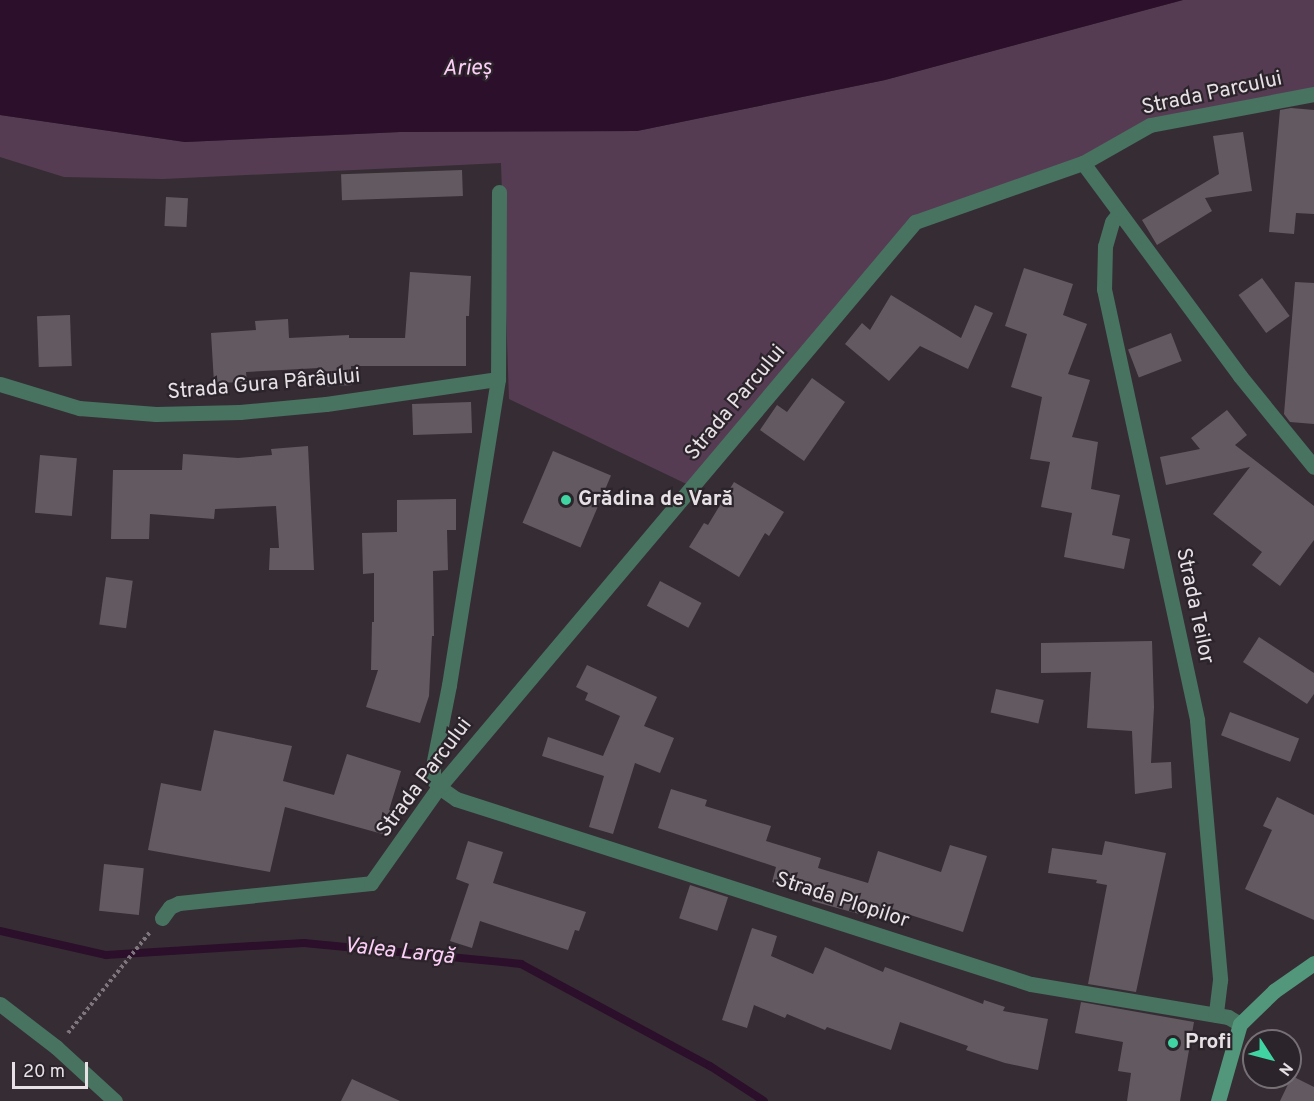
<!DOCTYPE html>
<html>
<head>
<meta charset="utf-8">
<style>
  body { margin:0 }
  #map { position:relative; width:1314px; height:1101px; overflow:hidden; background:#362d34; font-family:Overpass,sans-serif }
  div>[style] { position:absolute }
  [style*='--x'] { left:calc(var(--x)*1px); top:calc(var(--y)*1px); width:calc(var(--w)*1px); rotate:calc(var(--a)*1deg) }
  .green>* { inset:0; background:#563c53 }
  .water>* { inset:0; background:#2c0f2a }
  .stream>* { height:8px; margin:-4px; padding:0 4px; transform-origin:4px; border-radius:4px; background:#2c0f2a }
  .building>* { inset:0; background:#635a61; transform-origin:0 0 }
  .path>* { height:4px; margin-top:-2px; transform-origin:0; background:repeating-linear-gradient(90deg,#7e767d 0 3px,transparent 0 6px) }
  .minor>* { height:15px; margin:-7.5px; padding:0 7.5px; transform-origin:7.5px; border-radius:7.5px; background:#487361 }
  .secondary>* { height:15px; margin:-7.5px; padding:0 7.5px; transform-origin:7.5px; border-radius:7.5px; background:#52977c }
  .dots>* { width:16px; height:16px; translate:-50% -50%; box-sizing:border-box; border:3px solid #2b242a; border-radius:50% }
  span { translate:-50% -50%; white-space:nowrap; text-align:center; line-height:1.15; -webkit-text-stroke:4.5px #2b242a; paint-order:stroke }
  .street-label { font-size:21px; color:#e7e1e6 }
  .poi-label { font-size:21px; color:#e7e1e6; font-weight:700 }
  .left { translate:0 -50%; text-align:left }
  .water-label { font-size:22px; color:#fdcef7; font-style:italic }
  .north { position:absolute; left:1242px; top:1029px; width:60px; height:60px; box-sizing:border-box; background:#2b242a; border:2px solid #767075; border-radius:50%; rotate:126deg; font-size:16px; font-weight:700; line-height:24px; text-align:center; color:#e7e1e6 }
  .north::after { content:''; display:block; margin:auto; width:21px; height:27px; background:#3fd4a2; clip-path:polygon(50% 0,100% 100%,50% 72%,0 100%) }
  .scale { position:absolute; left:12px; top:1062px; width:76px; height:27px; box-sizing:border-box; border:3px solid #e7e1e6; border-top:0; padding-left:8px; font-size:18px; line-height:21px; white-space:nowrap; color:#e7e1e6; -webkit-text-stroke:4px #2b242a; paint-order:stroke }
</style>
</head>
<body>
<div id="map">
  <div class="green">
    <i style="clip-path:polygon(1183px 0,1314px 0,1314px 97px,1159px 127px,922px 225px,697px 489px,509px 399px,501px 163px,163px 179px,64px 177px,0 157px,0 115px,185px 142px,400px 132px,637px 131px,885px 80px)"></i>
  </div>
  <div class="water">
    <i style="clip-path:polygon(0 0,1183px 0,885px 80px,637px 131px,400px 132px,185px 142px,0 115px)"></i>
  </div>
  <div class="stream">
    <i style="--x:0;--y:931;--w:109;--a:12.8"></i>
    <i style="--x:106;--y:955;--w:198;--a:-3.5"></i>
    <i style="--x:304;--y:943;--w:218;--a:5.5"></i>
    <i style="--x:521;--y:964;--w:215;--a:28.4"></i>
    <i style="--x:710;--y:1066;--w:64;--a:32.9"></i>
  </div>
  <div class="building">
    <i style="clip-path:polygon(1291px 108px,1314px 110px,1314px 214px,1296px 213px,1294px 234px,1269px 232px,1280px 110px)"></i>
    <i style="clip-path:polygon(1243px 132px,1252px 191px,1205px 198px,1212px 211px,1157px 245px,1142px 220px,1219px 174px,1213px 136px)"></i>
    <i style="left:462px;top:170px;width:26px;height:121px;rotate:88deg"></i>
    <i style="left:166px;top:197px;width:22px;height:29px;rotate:3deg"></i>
    <i style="clip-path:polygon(1024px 268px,1073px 284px,1063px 315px,1087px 324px,1068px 374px,1090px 380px,1072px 437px,1098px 442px,1091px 489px,1120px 495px,1112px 535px,1130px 539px,1124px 569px,1064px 557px,1072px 513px,1041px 507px,1050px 462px,1030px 459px,1042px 397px,1011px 387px,1027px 334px,1005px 326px)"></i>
    <i style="clip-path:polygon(410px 272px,471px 276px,469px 316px,466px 316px,466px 366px,351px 366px,352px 385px,320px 387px,319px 368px,246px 372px,247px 382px,214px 383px,211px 333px,256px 330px,255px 321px,288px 319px,289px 338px,349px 335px,349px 338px,405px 338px)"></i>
    <i style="left:1262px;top:278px;width:47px;height:29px;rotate:54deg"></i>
    <i style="clip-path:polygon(1295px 282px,1314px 283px,1314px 424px,1290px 422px,1284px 414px)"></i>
    <i style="clip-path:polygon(891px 295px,961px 338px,975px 305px,993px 313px,968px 369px,920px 346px,889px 381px,845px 344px,862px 323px,870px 330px)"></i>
    <i style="left:70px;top:315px;width:51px;height:33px;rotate:88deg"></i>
    <i style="left:1171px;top:333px;width:30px;height:46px;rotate:69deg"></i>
    <i style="clip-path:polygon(812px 378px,845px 402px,804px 461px,760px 430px,777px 405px,787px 412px)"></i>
    <i style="left:471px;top:402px;width:31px;height:59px;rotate:88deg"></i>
    <i style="clip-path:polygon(1227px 410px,1247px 435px,1235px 445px,1314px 506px,1314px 540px,1280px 586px,1252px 565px,1262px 552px,1213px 514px,1250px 467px,1166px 485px,1160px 457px,1200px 449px,1191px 438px)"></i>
    <i style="clip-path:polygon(308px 446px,314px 570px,269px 570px,270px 548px,279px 548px,276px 506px,215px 509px,214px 519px,150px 514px,149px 539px,111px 539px,113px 470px,182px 470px,183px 454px,238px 458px,272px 455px,271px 449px)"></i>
    <i style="left:553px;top:451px;width:63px;height:78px;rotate:23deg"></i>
    <i style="left:40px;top:455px;width:37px;height:58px;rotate:5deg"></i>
    <i style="clip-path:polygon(734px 482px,784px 512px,769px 536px,765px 533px,739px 577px,689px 547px,704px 523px,708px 525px)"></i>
    <i style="clip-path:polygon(456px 499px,456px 530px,447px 530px,448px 570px,433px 571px,434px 636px,432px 636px,429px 696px,420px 723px,366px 707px,378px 670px,371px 670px,372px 622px,374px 622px,374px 573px,363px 574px,362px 533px,397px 532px,397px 500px)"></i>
    <i style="left:106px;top:577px;width:27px;height:48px;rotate:8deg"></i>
    <i style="left:660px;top:581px;width:47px;height:28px;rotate:28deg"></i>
    <i style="clip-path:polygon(1259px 637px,1314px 673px,1314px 694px,1307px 704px,1243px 662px)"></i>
    <i style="clip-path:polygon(1152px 641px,1154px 707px,1151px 763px,1171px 762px,1172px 788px,1135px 794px,1132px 731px,1087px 728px,1091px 672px,1041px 673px,1041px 643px)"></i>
    <i style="clip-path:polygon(587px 665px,657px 697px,644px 726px,674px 738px,660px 773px,635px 763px,613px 834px,589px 827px,604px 776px,542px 756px,548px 737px,603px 756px,620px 716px,585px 700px,588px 693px,576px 687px)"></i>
    <i style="left:996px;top:689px;width:49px;height:24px;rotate:13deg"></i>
    <i style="left:1230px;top:712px;width:74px;height:25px;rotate:21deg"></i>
    <i style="clip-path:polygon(214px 730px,292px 746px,283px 781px,334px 795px,347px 754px,401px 771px,389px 810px,393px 812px,386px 835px,285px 807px,270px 872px,148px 850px,161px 783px,201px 791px)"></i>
    <i style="clip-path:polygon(671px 789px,707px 800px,705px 806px,771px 826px,766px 841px,821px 858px,818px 868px,868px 883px,878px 851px,941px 872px,950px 845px,987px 856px,963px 932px,892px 909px,888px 922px,812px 901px,814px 895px,772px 882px,776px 867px,658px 828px)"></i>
    <i style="clip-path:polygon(1277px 797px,1314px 815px,1314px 920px,1245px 889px,1272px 830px,1263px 826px)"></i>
    <i style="clip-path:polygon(468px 841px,503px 852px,493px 883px,586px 912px,579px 931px,575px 930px,568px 950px,480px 921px,472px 948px,450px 941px,469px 884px,456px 879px)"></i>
    <i style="clip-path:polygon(1105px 841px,1166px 853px,1136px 992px,1088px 984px,1107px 885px,1096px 883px,1097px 880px,1048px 873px,1052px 848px,1102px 855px)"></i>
    <i style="left:104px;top:864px;width:40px;height:47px;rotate:6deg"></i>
    <i style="left:690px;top:885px;width:40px;height:35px;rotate:18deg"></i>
    <i style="clip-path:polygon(752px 928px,777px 936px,771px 956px,813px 974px,825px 947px,883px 972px,885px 967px,983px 1004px,984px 1000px,1005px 1007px,1003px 1011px,1048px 1019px,1038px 1070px,1005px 1063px,966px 1050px,968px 1046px,900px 1022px,891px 1050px,827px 1027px,825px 1030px,787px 1014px,785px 1018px,754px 1005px,747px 1028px,722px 1020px)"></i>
    <i style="clip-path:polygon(1081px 1002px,1194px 1022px,1180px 1101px,1127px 1101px,1131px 1073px,1118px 1071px,1123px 1042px,1075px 1033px)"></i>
    <i style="clip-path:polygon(1292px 1076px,1314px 1087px,1314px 1101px,1280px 1101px)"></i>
    <i style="clip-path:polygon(352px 1079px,400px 1101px,341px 1101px)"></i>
  </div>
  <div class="path">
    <i style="--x:68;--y:1033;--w:130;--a:-50.9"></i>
  </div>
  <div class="minor">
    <i style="--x:1083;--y:163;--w:265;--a:53.6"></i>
    <i style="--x:1240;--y:376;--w:117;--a:50.9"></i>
    <i style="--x:499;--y:192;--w:187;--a:90.3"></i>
    <i style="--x:498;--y:379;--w:310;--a:99.1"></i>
    <i style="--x:449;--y:685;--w:83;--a:101.2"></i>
    <i style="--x:433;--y:766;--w:13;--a:90"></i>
    <i style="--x:433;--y:779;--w:10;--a:53"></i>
    <i style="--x:439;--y:787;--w:21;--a:35"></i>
    <i style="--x:456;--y:799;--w:604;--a:17.84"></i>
    <i style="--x:1031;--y:984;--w:200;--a:9.5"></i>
    <i style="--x:1228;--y:1017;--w:14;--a:30"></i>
    <i style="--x:1119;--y:213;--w:11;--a:128"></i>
    <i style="--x:1112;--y:222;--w:25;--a:106"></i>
    <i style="--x:1105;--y:246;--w:43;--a:91.3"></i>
    <i style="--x:1104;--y:289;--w:441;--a:77.8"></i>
    <i style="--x:1197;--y:720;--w:261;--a:84.9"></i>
    <i style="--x:1220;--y:980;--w:35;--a:97"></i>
    <i style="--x:0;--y:384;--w:83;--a:16.9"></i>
    <i style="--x:79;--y:408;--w:77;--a:4.5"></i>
    <i style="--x:156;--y:414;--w:84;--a:-1.4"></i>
    <i style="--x:240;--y:412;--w:86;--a:-5.3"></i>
    <i style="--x:326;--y:404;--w:174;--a:-8.3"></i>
    <i style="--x:162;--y:918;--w:14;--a:-54"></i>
    <i style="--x:170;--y:907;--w:10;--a:-24"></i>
    <i style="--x:179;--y:903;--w:193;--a:-5.9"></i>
    <i style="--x:371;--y:883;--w:118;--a:-54.7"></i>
    <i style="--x:439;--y:787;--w:739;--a:-49.89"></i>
    <i style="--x:915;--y:222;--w:178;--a:-19.4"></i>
    <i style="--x:1083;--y:163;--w:77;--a:-29.6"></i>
    <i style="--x:1150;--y:125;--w:167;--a:-10.7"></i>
    <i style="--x:0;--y:1004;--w:71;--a:37.5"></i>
    <i style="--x:56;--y:1047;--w:80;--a:42.5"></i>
  </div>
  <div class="secondary">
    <i style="--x:1218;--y:1101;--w:80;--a:-74.1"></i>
    <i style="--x:1240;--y:1024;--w:47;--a:-44.1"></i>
    <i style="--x:1274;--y:991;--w:49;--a:-35"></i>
  </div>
  <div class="dots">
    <i style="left:566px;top:500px;background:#3fd4a2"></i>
    <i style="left:1173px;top:1043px;background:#3fd4a2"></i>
  </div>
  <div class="street-label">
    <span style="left:1212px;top:94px;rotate:-12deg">Strada Parcului</span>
    <span style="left:264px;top:385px;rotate:-5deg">Strada Gura Pârâului</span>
    <span style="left:736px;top:403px;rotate:-50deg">Strada Parcului</span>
    <span style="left:1194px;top:606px;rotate:78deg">Strada Teilor</span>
    <span style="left:425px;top:778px;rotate:-53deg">Strada Parcului</span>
    <span style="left:842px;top:901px;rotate:18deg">Strada Plopilor</span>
  </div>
  <div class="poi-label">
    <span class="left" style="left:578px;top:500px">Grădina de Vară</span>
    <span class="left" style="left:1185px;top:1043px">Profi</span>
  </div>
  <div class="water-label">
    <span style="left:467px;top:69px;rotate:-1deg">Arieș</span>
    <span style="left:399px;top:952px;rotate:6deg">Valea Largă</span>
  </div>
  <div class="north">N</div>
  <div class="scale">20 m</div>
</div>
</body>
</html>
